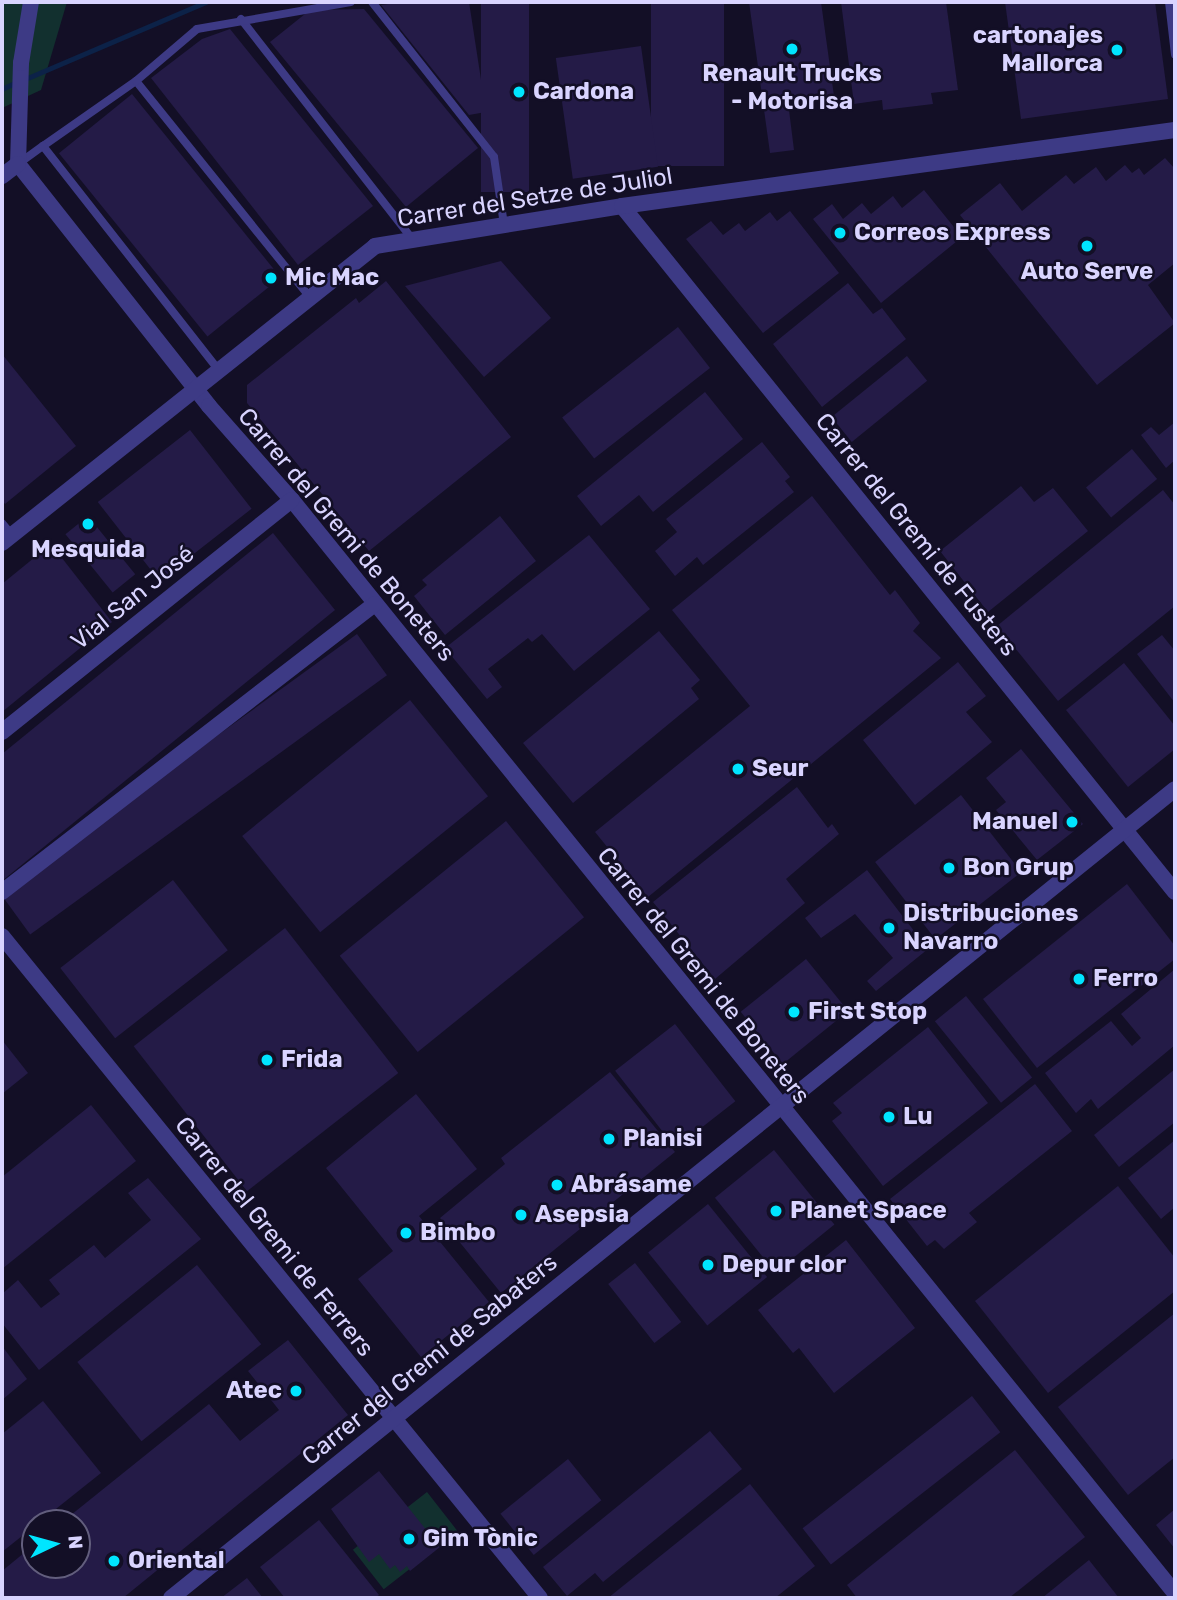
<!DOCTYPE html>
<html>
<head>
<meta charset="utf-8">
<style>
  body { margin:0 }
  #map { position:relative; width:1177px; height:1600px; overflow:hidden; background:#130f26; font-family:Rubik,sans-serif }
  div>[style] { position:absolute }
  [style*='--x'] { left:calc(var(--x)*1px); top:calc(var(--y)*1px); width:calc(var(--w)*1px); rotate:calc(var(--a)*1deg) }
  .green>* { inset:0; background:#12302f; transform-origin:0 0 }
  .stream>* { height:4.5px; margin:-2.25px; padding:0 2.25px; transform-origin:2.25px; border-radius:2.25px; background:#0c2248 }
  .building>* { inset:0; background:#241b47; transform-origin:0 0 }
  .lane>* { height:8px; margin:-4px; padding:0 4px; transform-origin:4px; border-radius:4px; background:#3d3a85 }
  .street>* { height:16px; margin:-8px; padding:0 8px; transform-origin:8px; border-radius:8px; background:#3d3a85 }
  .dots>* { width:19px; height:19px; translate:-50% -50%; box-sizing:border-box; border:4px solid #130f26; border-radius:50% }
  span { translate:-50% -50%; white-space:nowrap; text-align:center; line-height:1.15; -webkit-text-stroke:5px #130f26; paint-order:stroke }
  .poi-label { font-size:24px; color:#d9d4ff; font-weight:700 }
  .right { translate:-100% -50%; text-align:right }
  .left { translate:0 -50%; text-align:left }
  .street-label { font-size:24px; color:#d9d4ff }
  .frame { position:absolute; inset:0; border:4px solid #d9d4ff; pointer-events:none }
  .north { position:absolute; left:21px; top:1509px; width:70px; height:70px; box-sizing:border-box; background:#130f26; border:2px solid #625e7d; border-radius:50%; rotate:85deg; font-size:19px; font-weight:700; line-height:28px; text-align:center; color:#d9d4ff }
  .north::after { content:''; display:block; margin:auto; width:24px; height:32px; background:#00e5ff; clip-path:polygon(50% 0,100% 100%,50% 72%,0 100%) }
</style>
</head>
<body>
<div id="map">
  <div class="green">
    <i style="clip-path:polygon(2px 2px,67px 2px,41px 90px,2px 108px)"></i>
    <i style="left:427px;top:1492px;width:50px;height:94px;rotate:52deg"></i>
  </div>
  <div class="stream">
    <i style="--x:23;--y:80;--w:199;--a:-23.1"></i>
    <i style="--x:2;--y:89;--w:14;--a:-25"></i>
  </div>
  <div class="building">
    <i style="clip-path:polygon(403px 2px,469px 2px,486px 112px,469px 115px,381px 5px)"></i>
    <i style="left:481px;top:2px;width:48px;height:190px"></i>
    <i style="left:651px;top:2px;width:73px;height:164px"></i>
    <i style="clip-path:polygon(749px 2px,821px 2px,834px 96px,788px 102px,794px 150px,770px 153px)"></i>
    <i style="clip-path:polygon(841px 2px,946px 2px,958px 90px,931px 93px,933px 104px,883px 110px,882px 100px,854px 104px)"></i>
    <i style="clip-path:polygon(1005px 2px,1155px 2px,1168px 99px,1021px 119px)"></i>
    <i style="clip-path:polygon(364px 9px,478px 148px,406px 207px,270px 42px,310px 10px)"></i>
    <i style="clip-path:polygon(230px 29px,373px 206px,298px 265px,151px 78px,202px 39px)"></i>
    <i style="left:641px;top:46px;width:122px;height:86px;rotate:82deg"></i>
    <i style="left:132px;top:94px;width:236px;height:94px;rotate:51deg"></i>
    <i style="clip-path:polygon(1165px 158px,1175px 169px,1175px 263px,1148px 285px,1175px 323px,1097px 385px,960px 215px,1000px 183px,1022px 211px,1066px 175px,1074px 184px,1096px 167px,1106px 181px,1125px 165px,1132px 173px,1139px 168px,1144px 175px)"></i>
    <i style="clip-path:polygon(924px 190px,962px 237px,881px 303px,813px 219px,832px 204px,843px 219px,862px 203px,871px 214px,893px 196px,902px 208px)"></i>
    <i style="clip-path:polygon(790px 211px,839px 273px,763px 333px,686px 239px,711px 221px,723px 235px,739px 223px,745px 231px,770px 212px,777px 221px)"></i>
    <i style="clip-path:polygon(501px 261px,551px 318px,484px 377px,405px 286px)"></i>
    <i style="clip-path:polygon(386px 281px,511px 437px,369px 551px,247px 403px,247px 385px,356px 298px,359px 303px)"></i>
    <i style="clip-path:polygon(848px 283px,873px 314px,882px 308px,906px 339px,822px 407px,773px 344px)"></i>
    <i style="left:678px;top:327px;width:52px;height:147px;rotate:52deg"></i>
    <i style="clip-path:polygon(2px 354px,76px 446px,5px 504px,2px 500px)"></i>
    <i style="left:907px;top:356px;width:32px;height:97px;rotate:51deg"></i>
    <i style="clip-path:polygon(705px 392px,743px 439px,653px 512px,639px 495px,601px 526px,577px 496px)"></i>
    <i style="clip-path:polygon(1175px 422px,1175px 460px,1166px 468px,1141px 435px,1151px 427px,1159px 435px)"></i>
    <i style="left:190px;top:430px;width:100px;height:117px;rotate:52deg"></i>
    <i style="clip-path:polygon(762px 442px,790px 477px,785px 481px,794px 492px,703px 565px,697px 557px,675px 576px,655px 551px,677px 532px,666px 519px)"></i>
    <i style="left:1132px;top:449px;width:39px;height:60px;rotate:50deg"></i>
    <i style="clip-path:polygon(1021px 486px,1034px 502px,1053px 488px,1088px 531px,988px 612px,940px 551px)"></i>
    <i style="clip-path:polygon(1163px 490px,1175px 505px,1175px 606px,1058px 701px,997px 626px)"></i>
    <i style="clip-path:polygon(812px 496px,890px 595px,895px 590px,920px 623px,913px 631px,941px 658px,648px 897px,595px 832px,750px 706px,672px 610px)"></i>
    <i style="left:88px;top:516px;width:75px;height:29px;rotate:51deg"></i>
    <i style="clip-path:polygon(500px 516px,536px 561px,445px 635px,414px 596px,427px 585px,422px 580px)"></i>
    <i style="clip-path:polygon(273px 533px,335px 610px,2px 881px,2px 754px)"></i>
    <i style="clip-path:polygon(589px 535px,650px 609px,574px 671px,542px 634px,532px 642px,528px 638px,488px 669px,502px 687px,487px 699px,445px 648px)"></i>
    <i style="clip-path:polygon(51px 544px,112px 622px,2px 712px,2px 584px)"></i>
    <i style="clip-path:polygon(659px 631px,700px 680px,691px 688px,699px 699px,573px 803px,523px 743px)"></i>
    <i style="left:357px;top:634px;width:51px;height:441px;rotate:54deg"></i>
    <i style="clip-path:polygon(1162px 635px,1175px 651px,1175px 703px,1137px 654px)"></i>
    <i style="clip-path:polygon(958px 662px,986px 696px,966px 712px,992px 742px,915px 805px,863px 740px)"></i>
    <i style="clip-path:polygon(1124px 663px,1175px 726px,1175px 749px,1128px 787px,1066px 710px)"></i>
    <i style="left:410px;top:700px;width:124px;height:216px;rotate:51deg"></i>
    <i style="clip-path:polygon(1021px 749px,1083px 824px,1037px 860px,996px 810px,1006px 802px,986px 778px)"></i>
    <i style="clip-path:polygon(797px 787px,828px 828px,832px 824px,839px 834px,786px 879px,805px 903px,715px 979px,653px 902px)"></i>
    <i style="left:961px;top:795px;width:98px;height:109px;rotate:52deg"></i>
    <i style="left:506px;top:821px;width:124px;height:214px;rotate:51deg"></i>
    <i style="clip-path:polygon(867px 870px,928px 949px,876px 991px,867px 981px,893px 958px,855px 914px,821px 938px,805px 918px)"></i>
    <i style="left:173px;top:880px;width:89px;height:143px;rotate:52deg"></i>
    <i style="clip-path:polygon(1127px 884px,1175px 946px,1175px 959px,1037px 1068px,983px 999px)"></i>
    <i style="left:285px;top:928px;width:184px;height:192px;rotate:52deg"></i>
    <i style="left:806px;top:959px;width:67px;height:84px;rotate:51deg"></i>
    <i style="clip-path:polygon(1175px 969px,1175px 1045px,1098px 1109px,1091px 1099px,1076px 1113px,1045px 1073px,1111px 1021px,1132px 1046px,1141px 1038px,1121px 1014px)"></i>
    <i style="left:966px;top:996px;width:105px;height:40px;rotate:51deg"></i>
    <i style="left:675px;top:1024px;width:98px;height:76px;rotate:52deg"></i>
    <i style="clip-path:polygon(928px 1027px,988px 1103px,883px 1186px,832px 1121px,842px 1113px,833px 1103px)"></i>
    <i style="clip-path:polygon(2px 1040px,28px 1073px,2px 1094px)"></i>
    <i style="clip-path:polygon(1175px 1069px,1175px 1122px,1119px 1167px,1094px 1135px)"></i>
    <i style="clip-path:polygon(610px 1072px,675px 1152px,501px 1293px,440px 1218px,505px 1164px,501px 1158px)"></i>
    <i style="clip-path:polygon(1035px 1084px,1072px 1131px,969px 1213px,977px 1222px,944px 1249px,935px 1240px,927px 1246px,890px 1199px)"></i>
    <i style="clip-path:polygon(416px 1094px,477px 1169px,419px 1216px,489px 1302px,421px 1357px,358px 1279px,393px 1251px,326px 1168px)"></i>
    <i style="clip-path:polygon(91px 1105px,136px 1161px,2px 1269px,2px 1177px)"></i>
    <i style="clip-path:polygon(1175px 1140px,1175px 1207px,1161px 1219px,1128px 1178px)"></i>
    <i style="left:774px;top:1150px;width:96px;height:76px;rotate:51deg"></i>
    <i style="clip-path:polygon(148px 1178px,201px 1239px,39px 1370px,2px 1323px,2px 1294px,18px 1280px,41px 1308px,60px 1294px,49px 1280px,94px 1245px,105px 1258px,151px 1220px,128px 1193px)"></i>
    <i style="clip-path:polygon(1118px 1186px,1175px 1258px,1175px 1291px,1048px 1393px,975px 1301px)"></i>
    <i style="left:708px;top:1204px;width:94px;height:77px;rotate:51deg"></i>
    <i style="clip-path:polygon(846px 1240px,915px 1328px,834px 1393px,799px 1348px,793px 1353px,758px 1310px)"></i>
    <i style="left:635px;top:1263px;width:75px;height:34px;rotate:52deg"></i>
    <i style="left:197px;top:1265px;width:102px;height:154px;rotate:51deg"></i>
    <i style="clip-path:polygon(1175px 1313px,1175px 1457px,1128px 1495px,1058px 1407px)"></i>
    <i style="clip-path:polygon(288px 1340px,348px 1415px,123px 1598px,2px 1598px,2px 1571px,35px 1544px,35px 1565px,77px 1565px,77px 1523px,61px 1523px,209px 1404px,240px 1441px,279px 1410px,248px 1371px)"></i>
    <i style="clip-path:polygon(2px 1346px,27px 1379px,2px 1400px)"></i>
    <i style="left:972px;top:1396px;width:46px;height:215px;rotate:52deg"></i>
    <i style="clip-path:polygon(43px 1401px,101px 1473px,2px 1552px,2px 1434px)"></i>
    <i style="clip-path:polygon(710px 1431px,742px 1469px,603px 1582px,595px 1573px,567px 1596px,543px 1567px)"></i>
    <i style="clip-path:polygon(1015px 1450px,1085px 1537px,1009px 1598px,857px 1598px,847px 1585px)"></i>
    <i style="left:568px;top:1459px;width:53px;height:87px;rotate:51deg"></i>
    <i style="clip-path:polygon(379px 1471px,440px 1547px,410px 1571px,407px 1566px,400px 1572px,395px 1565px,390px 1569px,379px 1554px,369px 1562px,331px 1509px)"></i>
    <i style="clip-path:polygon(750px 1484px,815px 1566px,775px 1598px,608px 1598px)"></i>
    <i style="clip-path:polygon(1175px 1509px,1175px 1549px,1156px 1525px)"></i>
    <i style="clip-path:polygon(319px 1520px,379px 1595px,375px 1598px,285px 1598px,260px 1567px)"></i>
    <i style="clip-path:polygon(1089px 1560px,1119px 1598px,1042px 1598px)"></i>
    <i style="clip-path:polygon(247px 1578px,263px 1598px,221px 1598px)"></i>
  </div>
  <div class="lane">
    <i style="--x:372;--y:2;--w:197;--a:51.8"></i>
    <i style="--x:494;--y:157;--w:69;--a:81.6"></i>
    <i style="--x:1169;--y:2;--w:53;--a:83.5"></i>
    <i style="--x:241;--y:19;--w:280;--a:52.1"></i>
    <i style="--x:136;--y:81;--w:276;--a:51.2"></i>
    <i style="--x:43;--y:146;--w:113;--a:-35"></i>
    <i style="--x:136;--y:81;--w:80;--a:-40.4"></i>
    <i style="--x:197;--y:29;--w:156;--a:-9.9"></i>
    <i style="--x:18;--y:164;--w:31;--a:-36"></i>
    <i style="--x:43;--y:146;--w:282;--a:51.9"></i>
    <i style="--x:2;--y:523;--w:16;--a:50"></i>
  </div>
  <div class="street">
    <i style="--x:18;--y:164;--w:308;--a:51.7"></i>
    <i style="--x:209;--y:406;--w:125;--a:48.6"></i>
    <i style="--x:292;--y:500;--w:1405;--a:51.07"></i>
    <i style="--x:18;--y:164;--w:101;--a:-88.3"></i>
    <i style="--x:21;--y:63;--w:62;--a:-80.7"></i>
    <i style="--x:2;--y:176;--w:20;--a:-37"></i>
    <i style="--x:622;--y:206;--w:881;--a:51.13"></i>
    <i style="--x:2;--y:543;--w:477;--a:-38.5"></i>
    <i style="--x:375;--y:246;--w:250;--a:-9.2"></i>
    <i style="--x:622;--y:206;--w:558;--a:-7.83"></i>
    <i style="--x:2;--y:732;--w:371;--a:-38.7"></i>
    <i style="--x:2;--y:892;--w:471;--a:-37.7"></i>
    <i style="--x:2;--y:936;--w:853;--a:50.9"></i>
    <i style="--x:171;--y:1598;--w:1289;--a:-38.86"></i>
  </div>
  <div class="dots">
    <i style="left:792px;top:49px;background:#00e5ff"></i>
    <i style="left:1117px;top:50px;background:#00e5ff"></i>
    <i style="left:519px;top:92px;background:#00e5ff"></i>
    <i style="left:840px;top:233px;background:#00e5ff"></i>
    <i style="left:1087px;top:246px;background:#00e5ff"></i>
    <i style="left:271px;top:278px;background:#00e5ff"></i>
    <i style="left:88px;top:524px;background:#00e5ff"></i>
    <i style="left:738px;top:769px;background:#00e5ff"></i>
    <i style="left:1072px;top:822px;background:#00e5ff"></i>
    <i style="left:949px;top:868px;background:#00e5ff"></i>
    <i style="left:889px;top:928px;background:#00e5ff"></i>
    <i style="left:1079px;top:979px;background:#00e5ff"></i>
    <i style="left:794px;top:1012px;background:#00e5ff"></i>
    <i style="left:267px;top:1060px;background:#00e5ff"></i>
    <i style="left:889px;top:1117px;background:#00e5ff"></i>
    <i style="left:609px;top:1139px;background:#00e5ff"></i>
    <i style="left:557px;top:1185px;background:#00e5ff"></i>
    <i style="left:776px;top:1211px;background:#00e5ff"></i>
    <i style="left:521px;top:1215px;background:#00e5ff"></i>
    <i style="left:406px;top:1233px;background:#00e5ff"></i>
    <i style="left:708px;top:1265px;background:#00e5ff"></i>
    <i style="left:296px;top:1391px;background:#00e5ff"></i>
    <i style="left:409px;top:1539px;background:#00e5ff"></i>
    <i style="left:114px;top:1561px;background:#00e5ff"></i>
  </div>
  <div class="poi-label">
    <span class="right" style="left:1103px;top:50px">cartonajes<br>Mallorca</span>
    <span style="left:792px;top:88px">Renault Trucks<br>- Motorisa</span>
    <span class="left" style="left:533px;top:92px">Cardona</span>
    <span class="left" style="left:854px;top:233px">Correos Express</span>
    <span style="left:1087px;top:272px">Auto Serve</span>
    <span class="left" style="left:285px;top:278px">Mic Mac</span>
    <span style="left:88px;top:550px">Mesquida</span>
    <span class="left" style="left:752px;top:769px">Seur</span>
    <span class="right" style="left:1058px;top:822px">Manuel</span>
    <span class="left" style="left:963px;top:868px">Bon Grup</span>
    <span class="left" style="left:903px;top:928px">Distribuciones<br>Navarro</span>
    <span class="left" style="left:1093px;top:979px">Ferro</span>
    <span class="left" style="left:808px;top:1012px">First Stop</span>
    <span class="left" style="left:281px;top:1060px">Frida</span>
    <span class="left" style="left:903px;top:1117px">Lu</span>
    <span class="left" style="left:623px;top:1139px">Planisi</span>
    <span class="left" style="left:571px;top:1185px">Abrásame</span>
    <span class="left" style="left:790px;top:1211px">Planet Space</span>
    <span class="left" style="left:535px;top:1215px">Asepsia</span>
    <span class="left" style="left:420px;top:1233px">Bimbo</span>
    <span class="left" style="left:722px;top:1265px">Depur clor</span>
    <span class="right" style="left:282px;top:1391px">Atec</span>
    <span class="left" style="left:423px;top:1539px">Gim Tònic</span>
    <span class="left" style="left:128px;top:1561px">Oriental</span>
  </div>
  <div class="street-label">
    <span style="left:535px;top:198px;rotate:-9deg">Carrer del Setze de Juliol</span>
    <span style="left:346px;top:535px;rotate:50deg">Carrer del Gremi de Boneters</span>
    <span style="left:916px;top:535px;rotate:51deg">Carrer del Gremi de Fusters</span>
    <span style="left:133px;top:598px;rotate:-39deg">Vial San José</span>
    <span style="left:703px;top:976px;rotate:51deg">Carrer del Gremi de Boneters</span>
    <span style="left:274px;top:1237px;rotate:51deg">Carrer del Gremi de Ferrers</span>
    <span style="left:430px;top:1360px;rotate:-39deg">Carrer del Gremi de Sabaters</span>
  </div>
  <div class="frame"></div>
  <div class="north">N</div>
</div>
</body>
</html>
